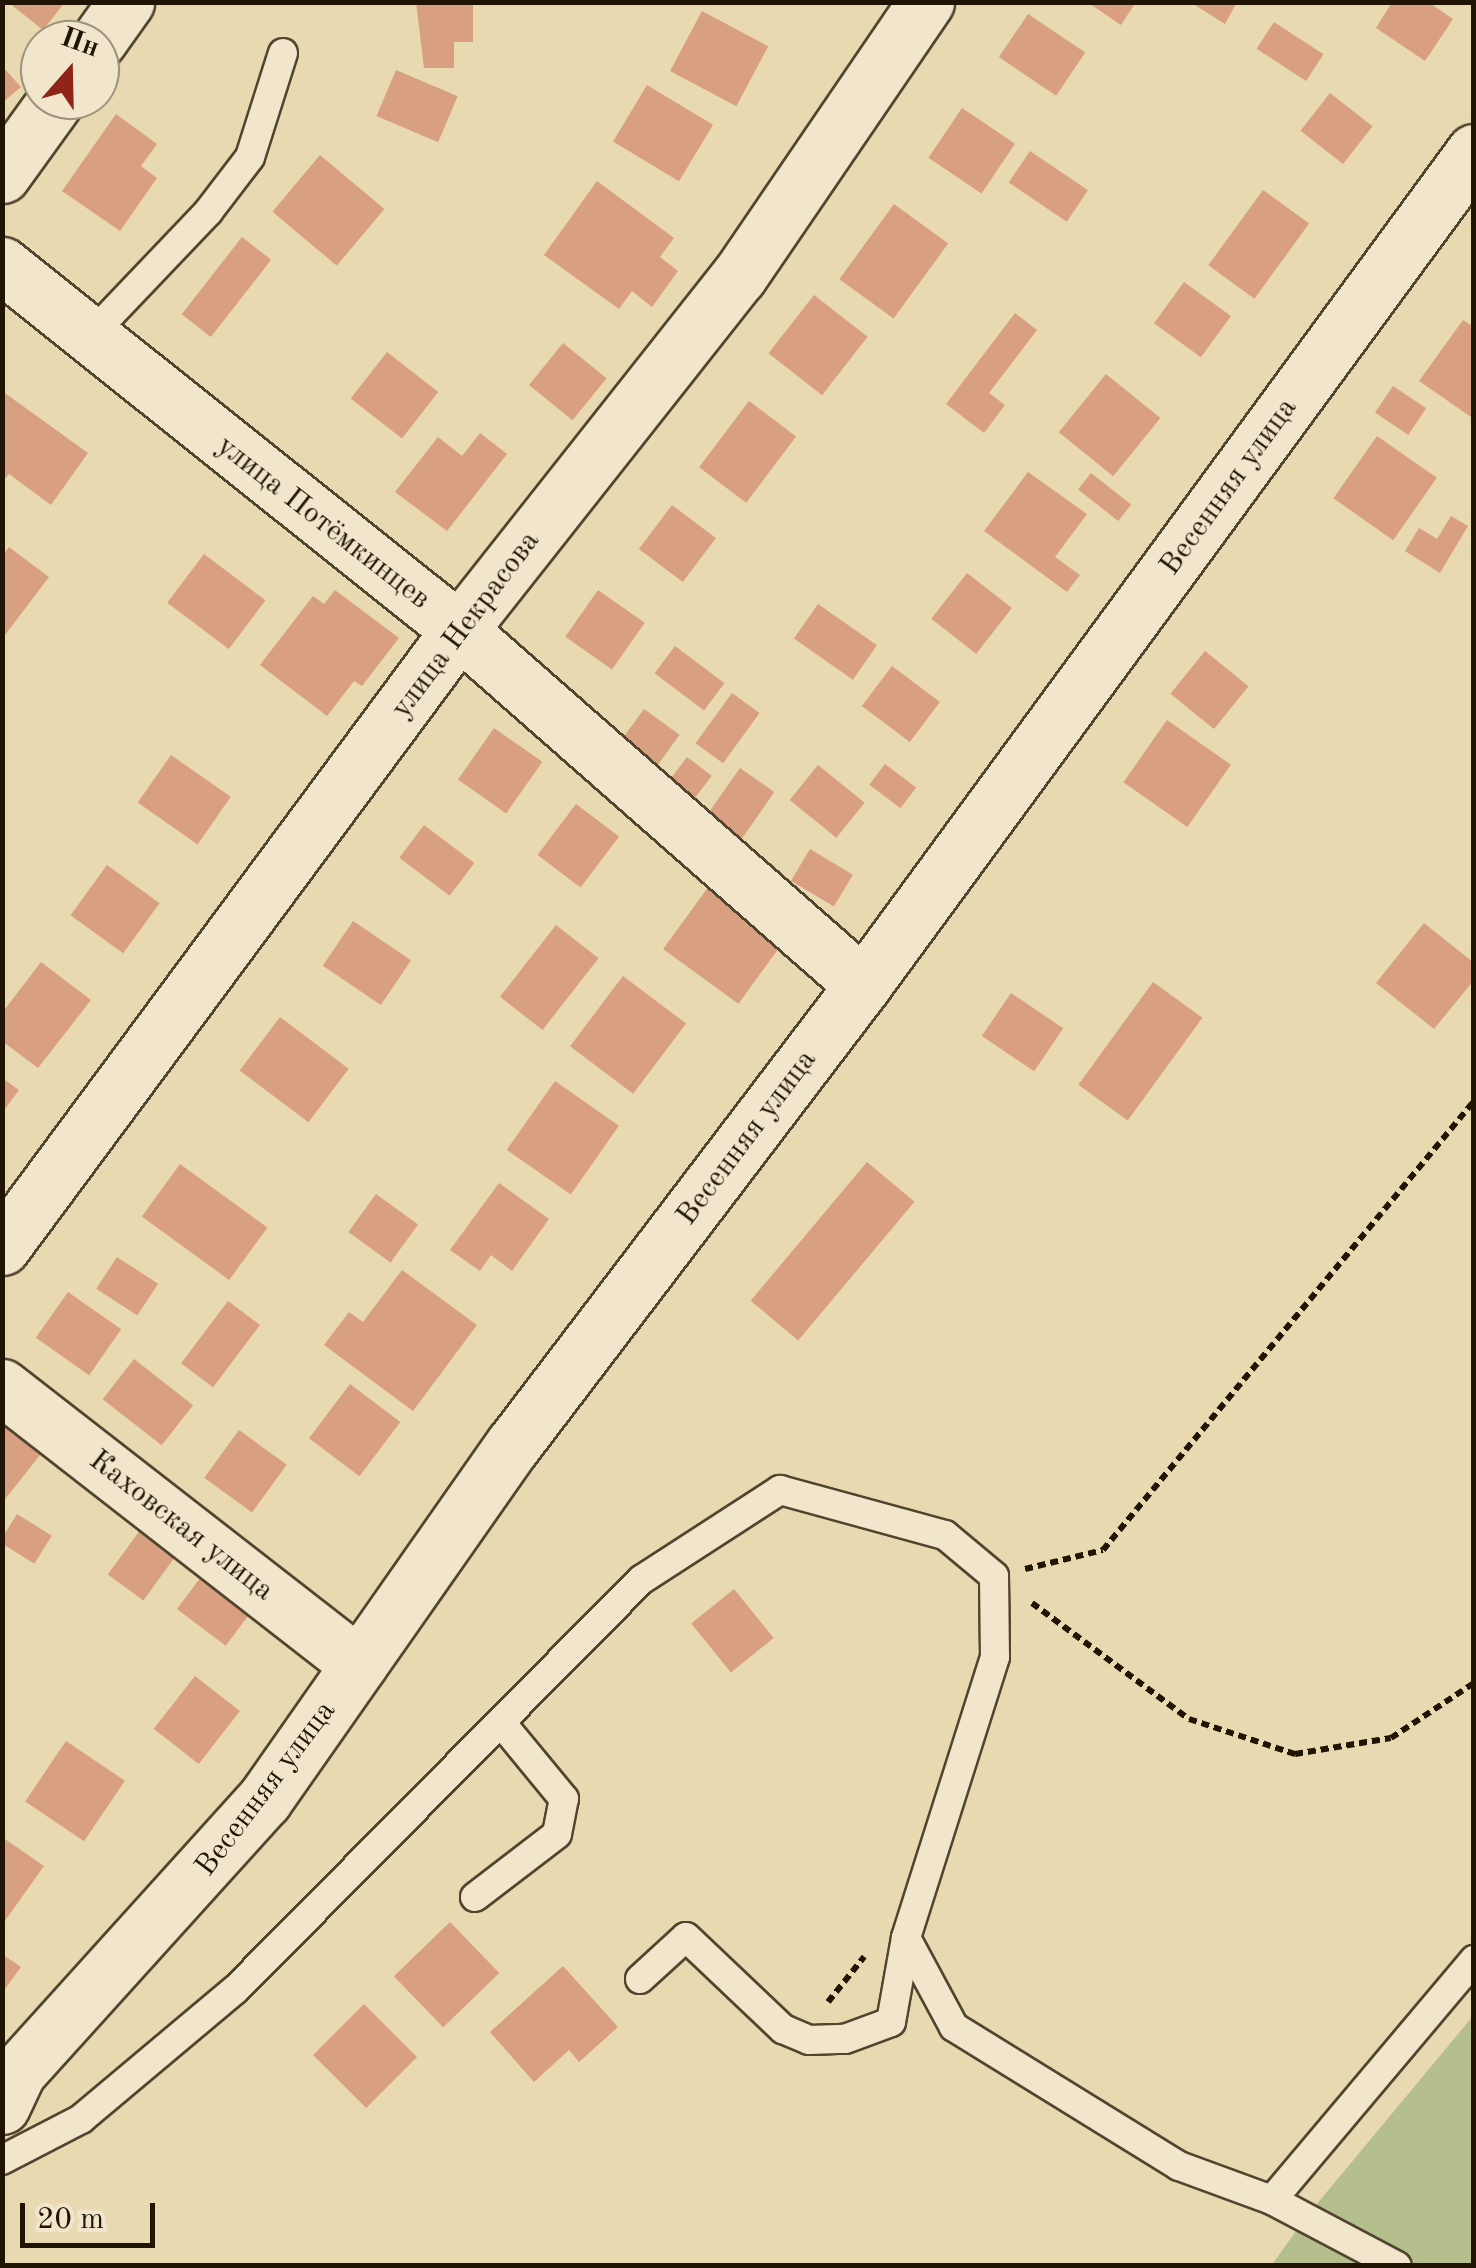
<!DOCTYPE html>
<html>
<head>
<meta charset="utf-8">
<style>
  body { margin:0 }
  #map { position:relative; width:1476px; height:2268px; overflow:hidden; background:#e9d9b1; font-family:"Old Standard TT",serif }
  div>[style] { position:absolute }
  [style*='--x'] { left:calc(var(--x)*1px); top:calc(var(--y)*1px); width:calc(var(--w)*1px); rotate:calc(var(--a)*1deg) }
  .green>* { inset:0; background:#b5bf8d }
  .building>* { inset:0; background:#d89f81; transform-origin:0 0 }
  .path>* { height:6px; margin-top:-3px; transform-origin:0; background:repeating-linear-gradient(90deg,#201404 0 8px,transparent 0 13px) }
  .roads { filter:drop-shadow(2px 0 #52452f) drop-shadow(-2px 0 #52452f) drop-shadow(0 2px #52452f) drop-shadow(0 -2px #52452f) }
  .service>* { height:28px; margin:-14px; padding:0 14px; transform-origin:14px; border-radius:14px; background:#f1e6cc }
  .minor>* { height:55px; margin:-27.5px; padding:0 27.5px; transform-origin:27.5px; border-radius:27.5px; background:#f1e6cc }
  span { translate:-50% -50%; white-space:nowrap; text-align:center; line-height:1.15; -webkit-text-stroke:10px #f1e6cc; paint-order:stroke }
  .street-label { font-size:30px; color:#201404 }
  .frame { position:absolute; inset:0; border:5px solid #201404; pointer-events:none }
  .north { position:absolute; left:20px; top:20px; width:100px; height:100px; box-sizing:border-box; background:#f1e6cc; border:2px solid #9d927c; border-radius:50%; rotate:20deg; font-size:28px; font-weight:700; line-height:40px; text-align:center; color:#201404 }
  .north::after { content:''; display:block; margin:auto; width:35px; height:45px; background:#8f2418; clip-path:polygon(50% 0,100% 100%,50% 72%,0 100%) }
  .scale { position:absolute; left:20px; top:2203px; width:135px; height:45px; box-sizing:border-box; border:5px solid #201404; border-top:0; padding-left:12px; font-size:30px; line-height:35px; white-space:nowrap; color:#201404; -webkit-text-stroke:8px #f1e6cc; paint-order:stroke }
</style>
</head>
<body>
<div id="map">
  <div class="green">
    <i style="clip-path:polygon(1473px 2016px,1473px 2265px,1271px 2266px,1306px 2217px)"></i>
  </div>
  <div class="building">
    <i style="clip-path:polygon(8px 2px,65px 2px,43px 30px)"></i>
    <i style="clip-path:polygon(416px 2px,473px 2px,473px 42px,454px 42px,454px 68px,424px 68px)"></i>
    <i style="clip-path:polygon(1087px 2px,1136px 2px,1121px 25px)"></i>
    <i style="clip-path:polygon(1190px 2px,1237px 2px,1225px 24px)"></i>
    <i style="clip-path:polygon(1392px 2px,1428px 2px,1453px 19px,1425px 61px,1376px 28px)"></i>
    <i style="left:702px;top:11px;width:75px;height:68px;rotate:28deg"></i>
    <i style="left:1028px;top:14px;width:69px;height:52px;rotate:34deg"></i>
    <i style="left:1274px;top:22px;width:59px;height:32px;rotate:33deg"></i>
    <i style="clip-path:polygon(2px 66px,21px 87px,2px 103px)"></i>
    <i style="left:396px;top:70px;width:67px;height:50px;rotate:23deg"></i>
    <i style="left:647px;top:85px;width:77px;height:66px;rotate:31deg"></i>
    <i style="left:1330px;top:93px;width:54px;height:48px;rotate:38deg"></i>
    <i style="left:962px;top:108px;width:64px;height:60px;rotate:34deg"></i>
    <i style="clip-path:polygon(116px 114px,157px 144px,141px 166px,157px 178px,120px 231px,62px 191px)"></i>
    <i style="left:1030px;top:151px;width:70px;height:38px;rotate:34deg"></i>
    <i style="left:320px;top:155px;width:84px;height:74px;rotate:40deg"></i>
    <i style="clip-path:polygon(597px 181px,674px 238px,660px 257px,678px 271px,652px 307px,632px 291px,619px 309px,544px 255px)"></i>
    <i style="left:1263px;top:190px;width:57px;height:93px;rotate:36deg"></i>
    <i style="left:894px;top:204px;width:67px;height:93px;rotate:36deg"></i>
    <i style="left:242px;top:237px;width:37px;height:98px;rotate:38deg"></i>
    <i style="left:1184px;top:282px;width:58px;height:51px;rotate:36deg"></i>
    <i style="left:814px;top:295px;width:68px;height:74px;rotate:38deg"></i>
    <i style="clip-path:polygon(1015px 313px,1037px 330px,989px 393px,1005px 405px,984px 433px,946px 404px)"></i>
    <i style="clip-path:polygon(1463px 320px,1474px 327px,1474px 419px,1419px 381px)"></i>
    <i style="left:563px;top:343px;width:56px;height:54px;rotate:39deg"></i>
    <i style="left:387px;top:352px;width:65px;height:59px;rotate:38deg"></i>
    <i style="left:1106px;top:374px;width:70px;height:75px;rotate:39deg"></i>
    <i style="left:1393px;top:386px;width:40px;height:32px;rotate:34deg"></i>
    <i style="clip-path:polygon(2px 391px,88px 453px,51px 505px,9px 474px,2px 482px)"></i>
    <i style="left:749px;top:401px;width:59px;height:83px;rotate:37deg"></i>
    <i style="clip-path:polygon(480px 433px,507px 454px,447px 531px,395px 492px,438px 437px,462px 456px)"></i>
    <i style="left:1377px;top:436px;width:73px;height:76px;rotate:35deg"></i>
    <i style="clip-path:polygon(1028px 472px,1087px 514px,1055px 557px,1080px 575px,1067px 592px,984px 531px)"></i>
    <i style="left:1091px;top:473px;width:51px;height:21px;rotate:38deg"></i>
    <i style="left:672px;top:505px;width:55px;height:55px;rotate:37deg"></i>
    <i style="clip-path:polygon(1451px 516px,1468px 526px,1440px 573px,1405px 551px,1419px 528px,1437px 539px)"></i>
    <i style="clip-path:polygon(9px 547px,49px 577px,2px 639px,2px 556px)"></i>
    <i style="left:204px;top:554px;width:77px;height:61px;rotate:37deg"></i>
    <i style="left:967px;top:573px;width:57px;height:58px;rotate:38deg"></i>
    <i style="clip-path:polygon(335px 590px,399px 638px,362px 686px,354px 681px,327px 716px,260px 665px,313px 596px,324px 604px)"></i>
    <i style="left:598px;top:590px;width:57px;height:57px;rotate:35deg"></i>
    <i style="left:818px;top:604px;width:72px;height:42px;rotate:35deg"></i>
    <i style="left:675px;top:646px;width:62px;height:34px;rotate:37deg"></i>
    <i style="left:1205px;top:651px;width:56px;height:55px;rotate:39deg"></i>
    <i style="left:892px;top:666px;width:60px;height:50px;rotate:37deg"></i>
    <i style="left:732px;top:693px;width:34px;height:62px;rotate:36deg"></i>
    <i style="left:644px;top:709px;width:44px;height:44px;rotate:36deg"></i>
    <i style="left:1167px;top:720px;width:78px;height:76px;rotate:35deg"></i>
    <i style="left:494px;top:728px;width:59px;height:63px;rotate:35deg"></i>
    <i style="left:171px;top:755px;width:73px;height:58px;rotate:35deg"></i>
    <i style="left:687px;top:757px;width:31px;height:35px;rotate:37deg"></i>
    <i style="left:885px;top:764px;width:39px;height:26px;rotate:37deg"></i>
    <i style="left:818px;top:765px;width:60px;height:45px;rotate:39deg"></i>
    <i style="left:740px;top:768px;width:42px;height:56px;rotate:35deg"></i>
    <i style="left:576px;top:804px;width:54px;height:64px;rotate:37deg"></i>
    <i style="left:424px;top:825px;width:63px;height:41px;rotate:37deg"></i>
    <i style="left:810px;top:849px;width:50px;height:37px;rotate:31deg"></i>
    <i style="left:107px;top:865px;width:65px;height:62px;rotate:36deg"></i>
    <i style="left:709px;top:886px;width:93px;height:78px;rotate:36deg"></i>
    <i style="left:353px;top:921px;width:70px;height:54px;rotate:34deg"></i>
    <i style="clip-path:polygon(1424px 923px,1474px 963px,1474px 980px,1434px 1029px,1376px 983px)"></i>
    <i style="left:556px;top:925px;width:54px;height:91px;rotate:38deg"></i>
    <i style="clip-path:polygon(41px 962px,91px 1000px,38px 1068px,2px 1041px,2px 1013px)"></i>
    <i style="left:623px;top:976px;width:79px;height:88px;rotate:37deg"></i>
    <i style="left:1153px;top:982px;width:61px;height:127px;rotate:36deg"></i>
    <i style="left:1011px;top:993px;width:63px;height:52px;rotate:34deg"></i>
    <i style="left:280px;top:1017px;width:86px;height:67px;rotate:37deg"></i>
    <i style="clip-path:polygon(2px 1078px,19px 1090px,2px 1113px)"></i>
    <i style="left:555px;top:1081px;width:78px;height:84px;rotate:35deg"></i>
    <i style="left:867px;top:1162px;width:62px;height:181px;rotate:40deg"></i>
    <i style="left:180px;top:1164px;width:108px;height:65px;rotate:36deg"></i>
    <i style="clip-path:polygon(499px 1183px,549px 1219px,512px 1271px,491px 1255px,480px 1271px,450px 1250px)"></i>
    <i style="left:376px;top:1194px;width:52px;height:47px;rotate:36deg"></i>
    <i style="left:117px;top:1257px;width:49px;height:38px;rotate:33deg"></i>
    <i style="clip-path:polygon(402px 1270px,477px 1325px,413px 1411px,324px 1345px,349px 1312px,363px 1322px)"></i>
    <i style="left:68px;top:1292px;width:65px;height:56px;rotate:35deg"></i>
    <i style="left:228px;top:1301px;width:40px;height:78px;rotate:37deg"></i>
    <i style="left:134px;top:1359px;width:75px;height:51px;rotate:38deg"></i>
    <i style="left:350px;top:1384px;width:63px;height:68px;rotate:37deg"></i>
    <i style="clip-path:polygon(2px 1418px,52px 1440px,2px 1503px)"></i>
    <i style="left:239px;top:1430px;width:59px;height:59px;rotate:36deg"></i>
    <i style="left:17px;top:1514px;width:41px;height:33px;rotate:32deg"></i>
    <i style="left:146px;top:1522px;width:44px;height:65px;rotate:36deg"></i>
    <i style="left:201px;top:1577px;width:61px;height:40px;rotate:37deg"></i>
    <i style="left:734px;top:1589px;width:63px;height:55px;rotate:51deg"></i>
    <i style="left:195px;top:1676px;width:57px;height:67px;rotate:38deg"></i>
    <i style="left:66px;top:1741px;width:71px;height:73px;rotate:34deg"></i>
    <i style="clip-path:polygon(2px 1837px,44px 1866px,2px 1925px)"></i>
    <i style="left:450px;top:1922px;width:71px;height:78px;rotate:46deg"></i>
    <i style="clip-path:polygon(2px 1954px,21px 1967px,5px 1989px,2px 1987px)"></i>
    <i style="clip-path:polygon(563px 1966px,618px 2027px,579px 2062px,569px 2050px,534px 2082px,490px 2032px)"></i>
    <i style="left:364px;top:2004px;width:75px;height:72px;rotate:45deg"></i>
  </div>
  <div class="path">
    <i style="--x:1025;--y:1569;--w:80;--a:-13.7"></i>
    <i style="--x:1103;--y:1550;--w:582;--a:-50.43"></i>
    <i style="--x:1032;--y:1603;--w:195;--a:36.5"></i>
    <i style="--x:1189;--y:1719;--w:112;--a:18.3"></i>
    <i style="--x:1295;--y:1754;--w:97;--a:-9.5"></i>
    <i style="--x:1391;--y:1738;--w:100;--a:-33.5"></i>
    <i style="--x:828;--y:2002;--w:58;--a:-51.3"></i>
  </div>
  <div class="roads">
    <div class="service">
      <i style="--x:89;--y:337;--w:173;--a:-46.4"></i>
      <i style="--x:208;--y:212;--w:69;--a:-52.6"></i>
      <i style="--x:250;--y:157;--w:109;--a:-72.4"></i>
      <i style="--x:475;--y:1897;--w:103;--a:-37.5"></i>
      <i style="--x:557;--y:1834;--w:36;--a:-79"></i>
      <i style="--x:564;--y:1799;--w:96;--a:-129.5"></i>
      <i style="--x:640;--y:1979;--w:62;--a:-42.4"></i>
      <i style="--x:686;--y:1937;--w:134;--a:43.5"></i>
      <i style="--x:783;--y:2029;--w:28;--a:23"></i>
      <i style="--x:809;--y:2040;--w:36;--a:-2"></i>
      <i style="--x:845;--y:2039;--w:49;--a:-20.3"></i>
      <i style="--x:891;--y:2022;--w:85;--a:-79.9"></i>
      <i style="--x:2;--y:2160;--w:89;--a:-27.4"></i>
      <i style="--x:81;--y:2119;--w:201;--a:-40"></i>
      <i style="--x:235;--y:1990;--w:577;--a:-45.28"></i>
      <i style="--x:641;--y:1580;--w:166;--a:-32.9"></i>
      <i style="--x:780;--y:1490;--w:171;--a:15.3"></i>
      <i style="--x:945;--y:1535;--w:64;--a:39.9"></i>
      <i style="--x:994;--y:1576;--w:81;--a:89.3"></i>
      <i style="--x:995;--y:1657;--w:295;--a:107.6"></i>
      <i style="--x:906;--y:1938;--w:101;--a:61.7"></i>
      <i style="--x:954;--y:2027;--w:264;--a:31.7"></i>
      <i style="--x:1179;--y:2166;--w:99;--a:20.1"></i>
      <i style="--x:1272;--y:2200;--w:314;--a:-49.9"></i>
      <i style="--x:1272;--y:2200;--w:141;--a:27.8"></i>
    </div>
    <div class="minor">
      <i style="--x:99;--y:40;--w:47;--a:-54.6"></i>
      <i style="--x:2;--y:175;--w:92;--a:-54.2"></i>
      <i style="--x:2;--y:265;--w:585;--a:38.61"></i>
      <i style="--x:459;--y:630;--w:538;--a:41.31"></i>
      <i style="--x:2;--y:1247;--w:768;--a:-53.47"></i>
      <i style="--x:459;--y:630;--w:451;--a:-51.7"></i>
      <i style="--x:739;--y:276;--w:332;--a:-55.7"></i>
      <i style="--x:2;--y:1387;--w:452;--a:37.9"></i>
      <i style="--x:2;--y:2106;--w:38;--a:-65"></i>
      <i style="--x:18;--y:2072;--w:367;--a:-47.9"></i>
      <i style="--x:264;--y:1800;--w:434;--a:-55"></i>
      <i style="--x:513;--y:1445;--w:578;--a:-52.73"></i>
      <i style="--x:863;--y:985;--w:1033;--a:-53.74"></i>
    </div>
  </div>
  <div class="street-label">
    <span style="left:1229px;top:487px;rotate:-54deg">Весенняя улица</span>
    <span style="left:323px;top:523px;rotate:38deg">улица Потёмкинцев</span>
    <span style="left:466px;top:625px;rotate:-53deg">улица Некрасова</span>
    <span style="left:747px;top:1138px;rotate:-53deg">Весенняя улица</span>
    <span style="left:181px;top:1526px;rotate:38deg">Каховская улица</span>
    <span style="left:266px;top:1789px;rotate:-53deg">Весенняя улица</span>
  </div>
  <div class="frame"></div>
  <div class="north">Пн</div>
  <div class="scale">20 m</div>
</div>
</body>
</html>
